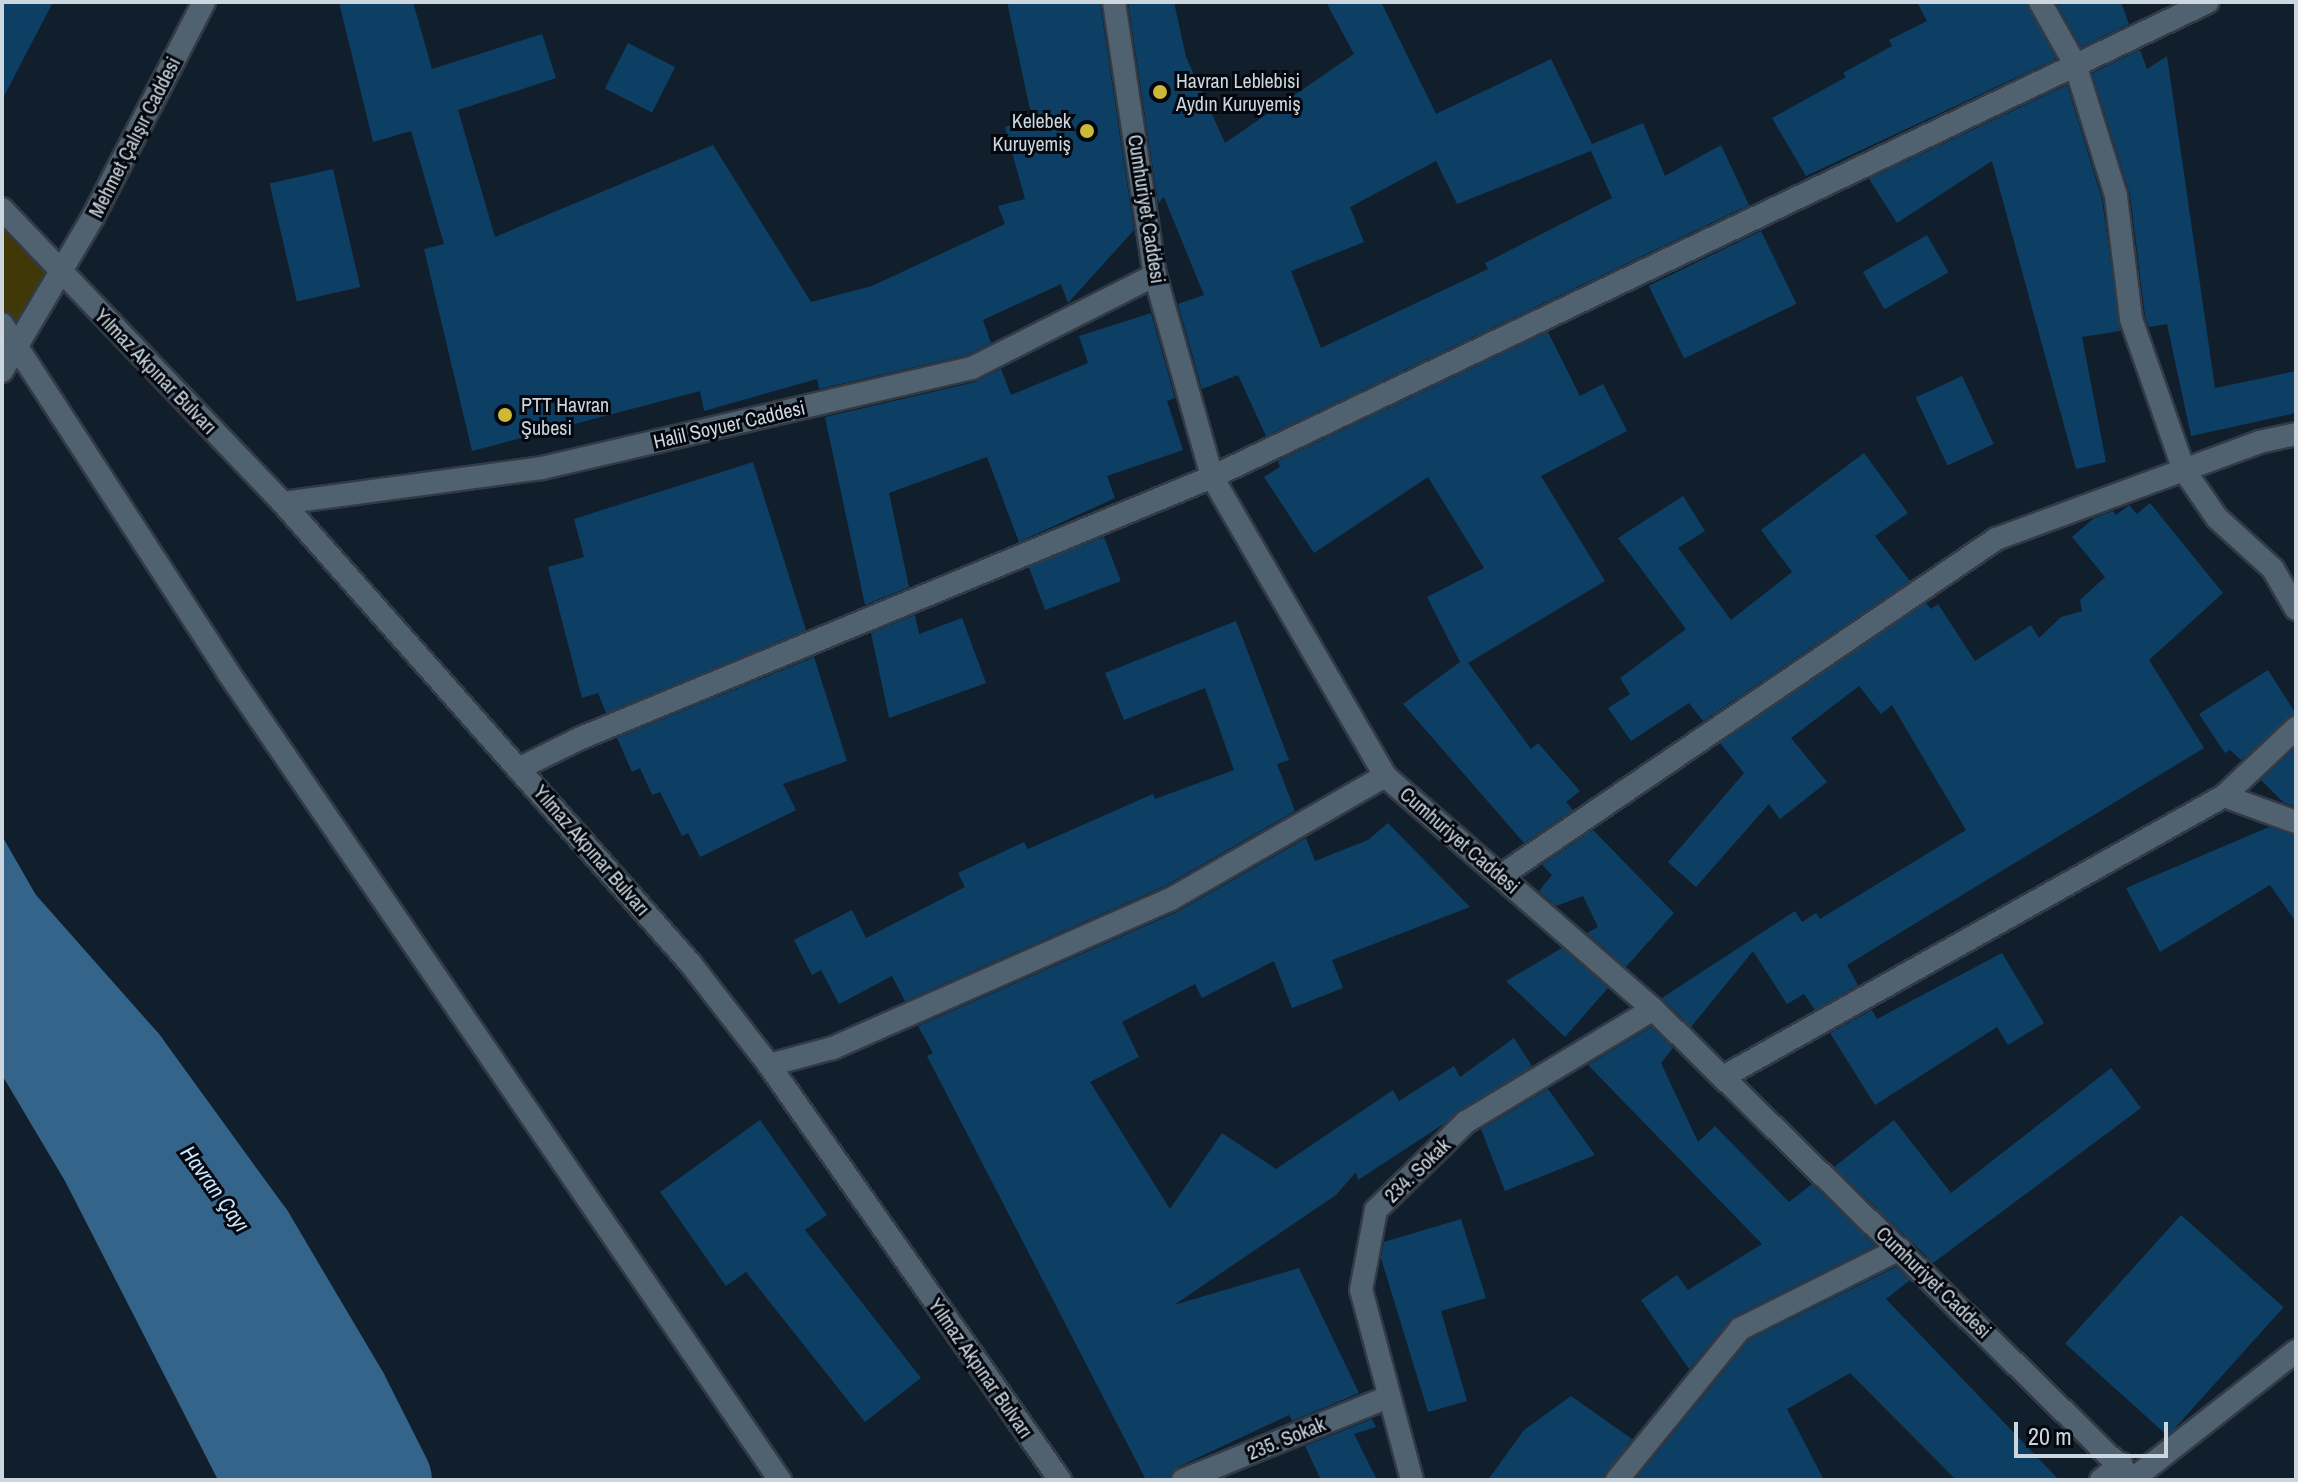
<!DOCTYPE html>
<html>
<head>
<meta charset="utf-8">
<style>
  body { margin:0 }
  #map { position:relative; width:2298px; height:1482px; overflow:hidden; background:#111f2c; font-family:"Archivo Narrow",sans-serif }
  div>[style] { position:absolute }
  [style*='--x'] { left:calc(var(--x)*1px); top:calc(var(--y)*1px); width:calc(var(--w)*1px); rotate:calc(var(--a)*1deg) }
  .green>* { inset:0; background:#403807 }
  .water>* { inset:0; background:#35648b }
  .river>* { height:92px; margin:-46px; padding:0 46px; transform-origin:46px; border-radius:46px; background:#35648b }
  .building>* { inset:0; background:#0d3f64; transform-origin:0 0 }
  .roads { filter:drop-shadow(2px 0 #323a45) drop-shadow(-2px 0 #323a45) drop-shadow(0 2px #323a45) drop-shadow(0 -2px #323a45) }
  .pedestrian>* { height:22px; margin:-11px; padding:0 11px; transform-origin:11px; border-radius:11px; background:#506170 }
  .minor>* { height:22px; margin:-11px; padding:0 11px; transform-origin:11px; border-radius:11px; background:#506170 }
  .secondary>* { height:22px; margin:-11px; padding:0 11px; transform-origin:11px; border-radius:11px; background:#506170 }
  .dots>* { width:22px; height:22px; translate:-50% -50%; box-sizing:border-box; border:4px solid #04080e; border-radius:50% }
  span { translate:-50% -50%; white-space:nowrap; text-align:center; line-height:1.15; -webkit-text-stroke:6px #04080e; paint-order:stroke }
  .poi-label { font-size:20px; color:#ccd6df }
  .left { translate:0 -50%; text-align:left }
  .right { translate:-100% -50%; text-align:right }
  .street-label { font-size:20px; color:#ccd6df }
  .water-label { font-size:22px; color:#c9e4fd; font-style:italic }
  .frame { position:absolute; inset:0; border:4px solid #ccd6df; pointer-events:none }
  .scale { position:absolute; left:2014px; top:1422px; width:154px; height:36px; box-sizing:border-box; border:4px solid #ccd6df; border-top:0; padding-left:10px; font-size:24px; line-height:28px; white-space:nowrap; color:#ccd6df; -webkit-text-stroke:6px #04080e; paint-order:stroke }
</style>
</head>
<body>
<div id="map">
  <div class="green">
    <i style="clip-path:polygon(2px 209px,62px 271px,2px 371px)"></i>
  </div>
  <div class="water">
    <i style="clip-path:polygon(2px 836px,90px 989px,257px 1315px,386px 1480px,218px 1480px,65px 1181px,2px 1075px)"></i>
  </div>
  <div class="river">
    <i style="--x:2;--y:926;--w:184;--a:48.5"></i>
    <i style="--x:124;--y:1064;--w:213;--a:54"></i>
    <i style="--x:249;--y:1236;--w:185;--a:59.4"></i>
    <i style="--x:343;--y:1395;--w:95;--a:63.2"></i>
  </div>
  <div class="building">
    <i style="clip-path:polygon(2px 2px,53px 2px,2px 100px)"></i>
    <i style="clip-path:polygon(339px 2px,413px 2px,432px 69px,542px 34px,556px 78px,458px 110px,495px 237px,713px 145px,811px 302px,872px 286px,1005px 224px,998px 206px,1025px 199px,1005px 127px,1032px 119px,1007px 2px,1100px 2px,1134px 230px,1068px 303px,1061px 284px,983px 320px,991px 343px,967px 355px,819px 389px,817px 379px,704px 411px,700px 391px,472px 451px,424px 249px,444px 244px,411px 131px,373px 142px)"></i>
    <i style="clip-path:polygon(evenodd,1128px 2px,1174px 2px,1186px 57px,1225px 143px,1354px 54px,1326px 2px,1381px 2px,1436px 114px,1551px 59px,1592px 144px,1643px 123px,1665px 176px,1721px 145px,1749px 205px,1266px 436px,1238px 375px,1202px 389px,1178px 304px,1204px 295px,1164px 197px,1158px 203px,1128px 2px,1591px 151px,1612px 198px,1485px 263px,1488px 269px,1321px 348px,1291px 271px,1364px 242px,1350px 207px,1436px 161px,1457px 204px,1591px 151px)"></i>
    <i style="clip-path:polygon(1917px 2px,2026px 2px,2056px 59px,1806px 176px,1772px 118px,1846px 77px,1843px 73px,1892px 46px,1889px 40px,1927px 21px)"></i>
    <i style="clip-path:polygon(2056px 2px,2121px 2px,2129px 24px,2081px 47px)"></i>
    <i style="left:628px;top:43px;width:53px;height:51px;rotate:27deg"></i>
    <i style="clip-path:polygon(2140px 50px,2147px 69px,2167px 56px,2215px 388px,2296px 371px,2296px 413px,2191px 436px,2167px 324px,2149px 327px,2145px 316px,2130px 194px,2092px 73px)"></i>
    <i style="clip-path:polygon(2067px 85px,2102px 199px,2120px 331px,2082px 337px,2106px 462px,2076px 469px,1992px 161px,1897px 223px,1869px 179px)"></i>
    <i style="left:333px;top:169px;width:121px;height:65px;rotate:77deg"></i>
    <i style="left:1761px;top:231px;width:81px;height:125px;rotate:64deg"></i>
    <i style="left:1927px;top:235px;width:43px;height:74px;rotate:60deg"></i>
    <i style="clip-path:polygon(1151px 313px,1175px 398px,1167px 401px,1183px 450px,1107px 476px,1115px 498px,1019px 542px,987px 457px,889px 493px,909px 587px,865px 605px,825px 417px,975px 382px,1001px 369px,1011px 395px,1088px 363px,1079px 336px)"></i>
    <i style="clip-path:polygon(1548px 332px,1580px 396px,1603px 384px,1627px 431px,1541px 476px,1605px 581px,1468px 663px,1531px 749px,1538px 743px,1580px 791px,1566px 802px,1573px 810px,1524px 843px,1403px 704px,1460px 662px,1427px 597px,1484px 568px,1428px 477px,1314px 553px,1264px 477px,1280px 467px,1278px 461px)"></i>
    <i style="left:1962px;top:376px;width:75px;height:51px;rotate:65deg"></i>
    <i style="clip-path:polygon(1864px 453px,1908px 513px,1875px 536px,1910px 581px,1703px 721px,1689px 703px,1631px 741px,1608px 708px,1630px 694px,1620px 678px,1686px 629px,1618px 538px,1683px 496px,1705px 531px,1678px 548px,1731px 620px,1792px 572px,1761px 530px)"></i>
    <i style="clip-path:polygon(753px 462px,806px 630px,606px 713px,598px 693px,582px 698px,548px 567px,584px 557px,574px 519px)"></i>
    <i style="clip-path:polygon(2150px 503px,2223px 593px,2149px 660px,2204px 748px,1847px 965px,1858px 985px,1815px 1010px,1804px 994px,1787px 1004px,1753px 951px,1691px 1027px,1662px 998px,1795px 911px,1802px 922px,1816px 913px,1820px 919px,1966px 830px,1892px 705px,1881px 714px,1859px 686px,1791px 738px,1827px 782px,1780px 819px,1769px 804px,1696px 887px,1668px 862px,1744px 773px,1720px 743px,1926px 603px,1931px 609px,1938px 604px,1975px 661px,2031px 625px,2039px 638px,2061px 617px,2082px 611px,2080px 600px,2105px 577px,2072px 537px,2094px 518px,2113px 511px,2116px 515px,2129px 505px,2137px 514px)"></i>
    <i style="left:1104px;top:537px;width:47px;height:81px;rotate:69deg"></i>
    <i style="clip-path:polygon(915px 615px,919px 634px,962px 618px,986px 683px,889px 718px,871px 633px)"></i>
    <i style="clip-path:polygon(1236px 621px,1289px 760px,1277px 764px,1295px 811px,1165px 886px,905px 1001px,892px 976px,839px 1004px,821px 970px,812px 975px,794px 940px,852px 910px,866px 938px,965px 887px,958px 873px,1024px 842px,1028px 849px,1153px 794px,1155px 799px,1234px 770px,1205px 688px,1124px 720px,1105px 673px)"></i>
    <i style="clip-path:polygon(814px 657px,847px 761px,783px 784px,796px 810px,700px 857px,688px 833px,682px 836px,660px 792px,652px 795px,640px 768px,632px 772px,617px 738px)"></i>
    <i style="clip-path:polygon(2268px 670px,2296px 714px,2241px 760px,2230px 750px,2225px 753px,2199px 714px)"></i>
    <i style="clip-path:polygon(2296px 747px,2296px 807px,2283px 802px,2261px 780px)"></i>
    <i style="clip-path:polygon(1388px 823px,1470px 907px,1332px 960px,1343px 988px,1292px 1008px,1274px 961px,1202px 998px,1195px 984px,1122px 1022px,1139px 1057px,1090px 1082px,1170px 1209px,1222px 1133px,1276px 1169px,1393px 1090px,1399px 1101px,1454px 1066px,1460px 1077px,1514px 1038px,1532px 1066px,1358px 1180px,1356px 1172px,1336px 1195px,1174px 1305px,1299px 1268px,1359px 1393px,1292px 1421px,1289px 1415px,1178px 1467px,1169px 1480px,1146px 1480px,927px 1056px,933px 1053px,918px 1026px,1177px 912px,1306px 838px,1315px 861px,1368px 840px)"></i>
    <i style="clip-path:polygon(2269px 827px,2296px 836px,2296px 922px,2270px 885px,2160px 952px,2126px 888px)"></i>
    <i style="clip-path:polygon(1593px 830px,1674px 913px,1626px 967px,1587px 933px,1598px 927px,1583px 896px,1556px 906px,1539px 891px,1552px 875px,1542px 865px)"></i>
    <i style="clip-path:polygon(1562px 948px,1608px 988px,1565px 1037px,1506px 981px)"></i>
    <i style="clip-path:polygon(2002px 953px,2044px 1023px,2008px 1045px,1997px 1027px,1875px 1105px,1830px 1033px,1872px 1010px,1877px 1019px)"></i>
    <i style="clip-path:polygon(1651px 1027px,1673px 1048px,1661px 1063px,1698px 1142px,1715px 1126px,1789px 1202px,1812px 1184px,1875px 1246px,1733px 1317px,1689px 1369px,1641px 1300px,1677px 1275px,1688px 1290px,1762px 1244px,1588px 1065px)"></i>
    <i style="clip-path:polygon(2111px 1068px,2141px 1108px,1933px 1263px,1834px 1167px,1894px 1120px,1951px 1193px)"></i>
    <i style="clip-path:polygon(1548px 1089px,1595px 1155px,1505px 1191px,1481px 1129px)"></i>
    <i style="clip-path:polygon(760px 1120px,827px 1215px,805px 1230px,921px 1378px,865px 1422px,746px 1272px,726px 1286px,660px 1192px)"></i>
    <i style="left:2181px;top:1215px;width:138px;height:173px;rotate:42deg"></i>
    <i style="clip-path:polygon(1461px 1219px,1486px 1298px,1441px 1311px,1467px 1401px,1428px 1412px,1381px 1258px,1384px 1242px)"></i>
    <i style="clip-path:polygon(1896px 1267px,1910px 1280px,1886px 1299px,2059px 1480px,1956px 1480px,1850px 1373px,1787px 1409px,1824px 1480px,1635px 1480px,1749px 1340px)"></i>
    <i style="clip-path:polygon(1571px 1396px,1632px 1439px,1603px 1480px,1488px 1480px,1524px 1430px)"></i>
    <i style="clip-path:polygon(1372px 1419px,1376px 1427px,1354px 1434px,1377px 1480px,1321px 1480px,1305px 1446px)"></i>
  </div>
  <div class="roads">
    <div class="pedestrian">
      <i style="--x:2;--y:324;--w:414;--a:57"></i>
      <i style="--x:227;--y:671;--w:980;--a:55.65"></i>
    </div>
    <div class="minor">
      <i style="--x:2040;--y:2;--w:71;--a:60.6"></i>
      <i style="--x:2075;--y:64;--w:138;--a:72.7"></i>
      <i style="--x:2116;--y:196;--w:124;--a:83"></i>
      <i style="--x:2131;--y:319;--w:160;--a:70.7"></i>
      <i style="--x:2184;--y:470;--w:58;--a:55.5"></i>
      <i style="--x:2217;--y:518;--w:76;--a:42.3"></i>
      <i style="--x:2273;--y:569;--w:46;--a:60.1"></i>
      <i style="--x:283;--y:503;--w:261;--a:-7.7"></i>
      <i style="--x:542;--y:468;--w:441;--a:-13.1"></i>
      <i style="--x:972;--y:368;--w:205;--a:-26.9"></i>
      <i style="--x:520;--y:768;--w:68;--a:-26.2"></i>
      <i style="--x:581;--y:738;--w:683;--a:-22.47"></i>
      <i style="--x:1212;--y:477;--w:1103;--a:-25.5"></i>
      <i style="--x:2224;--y:796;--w:77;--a:19.9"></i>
      <i style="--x:1502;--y:875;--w:597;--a:-34.22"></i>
      <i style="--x:1996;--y:539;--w:280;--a:-20.2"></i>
      <i style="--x:2259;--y:442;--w:38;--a:-12"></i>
      <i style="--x:769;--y:1065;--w:66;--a:-14.9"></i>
      <i style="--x:833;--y:1048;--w:369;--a:-23.8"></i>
      <i style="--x:1171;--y:899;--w:247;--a:-29.9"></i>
      <i style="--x:1723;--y:1077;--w:574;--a:-29.29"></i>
      <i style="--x:2224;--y:796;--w:99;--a:-43.4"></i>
      <i style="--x:2133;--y:1479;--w:207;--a:-38.1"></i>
      <i style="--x:1183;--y:1480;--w:221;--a:-22"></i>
      <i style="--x:1412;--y:1480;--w:197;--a:-105"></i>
      <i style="--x:1361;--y:1290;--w:81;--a:-79.4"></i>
      <i style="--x:1376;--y:1210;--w:126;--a:-44.4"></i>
      <i style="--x:1466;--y:1122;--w:218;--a:-31.1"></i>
      <i style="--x:1617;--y:1480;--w:195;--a:-50.8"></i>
      <i style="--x:1740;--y:1329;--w:179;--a:-26.6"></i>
      <i style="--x:2101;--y:1480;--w:26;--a:-39"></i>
    </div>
    <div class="secondary">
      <i style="--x:1114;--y:2;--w:276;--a:81.5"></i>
      <i style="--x:1155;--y:275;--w:210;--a:74.2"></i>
      <i style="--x:1212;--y:477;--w:345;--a:59.9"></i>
      <i style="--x:1385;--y:776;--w:355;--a:41"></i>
      <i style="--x:1653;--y:1009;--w:673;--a:44.4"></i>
      <i style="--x:2;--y:209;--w:407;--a:46.3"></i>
      <i style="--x:283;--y:503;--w:614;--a:48.5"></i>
      <i style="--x:690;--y:963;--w:129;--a:52.2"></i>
      <i style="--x:769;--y:1065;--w:507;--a:54.96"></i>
      <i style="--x:2;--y:371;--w:179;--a:-59.4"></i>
      <i style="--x:93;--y:217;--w:242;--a:-62.7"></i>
    </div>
  </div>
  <div class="dots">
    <i style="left:1160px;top:92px;background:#cdb938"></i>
    <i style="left:1087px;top:131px;background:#cdb938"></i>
    <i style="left:505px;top:415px;background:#cdb938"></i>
  </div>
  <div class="poi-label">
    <span class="left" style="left:1176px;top:92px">Havran Leblebisi<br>Aydın Kuruyemiş</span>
    <span class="right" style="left:1071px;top:132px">Kelebek<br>Kuruyemiş</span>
    <span class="left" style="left:521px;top:416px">PTT Havran<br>Şubesi</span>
  </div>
  <div class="street-label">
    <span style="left:134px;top:137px;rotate:-63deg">Mehmet Çalışır Caddesi</span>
    <span style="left:1147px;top:209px;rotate:81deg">Cumhuriyet Caddesi</span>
    <span style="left:156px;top:371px;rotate:46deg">Yılmaz Akpınar Bulvarı</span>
    <span style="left:729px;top:424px;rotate:-13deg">Halil Soyuer Caddesi</span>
    <span style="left:1460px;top:840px;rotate:41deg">Cumhuriyet Caddesi</span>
    <span style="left:592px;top:850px;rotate:49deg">Yılmaz Akpınar Bulvarı</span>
    <span style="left:1417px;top:1170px;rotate:-44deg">234. Sokak</span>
    <span style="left:1934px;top:1282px;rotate:44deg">Cumhuriyet Caddesi</span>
    <span style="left:981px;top:1368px;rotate:55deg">Yılmaz Akpınar Bulvarı</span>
    <span style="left:1286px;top:1438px;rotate:-22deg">235. Sokak</span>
  </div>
  <div class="water-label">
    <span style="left:215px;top:1189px;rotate:54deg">Havran Çayı</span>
  </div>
  <div class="frame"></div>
  <div class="scale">20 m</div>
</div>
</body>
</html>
